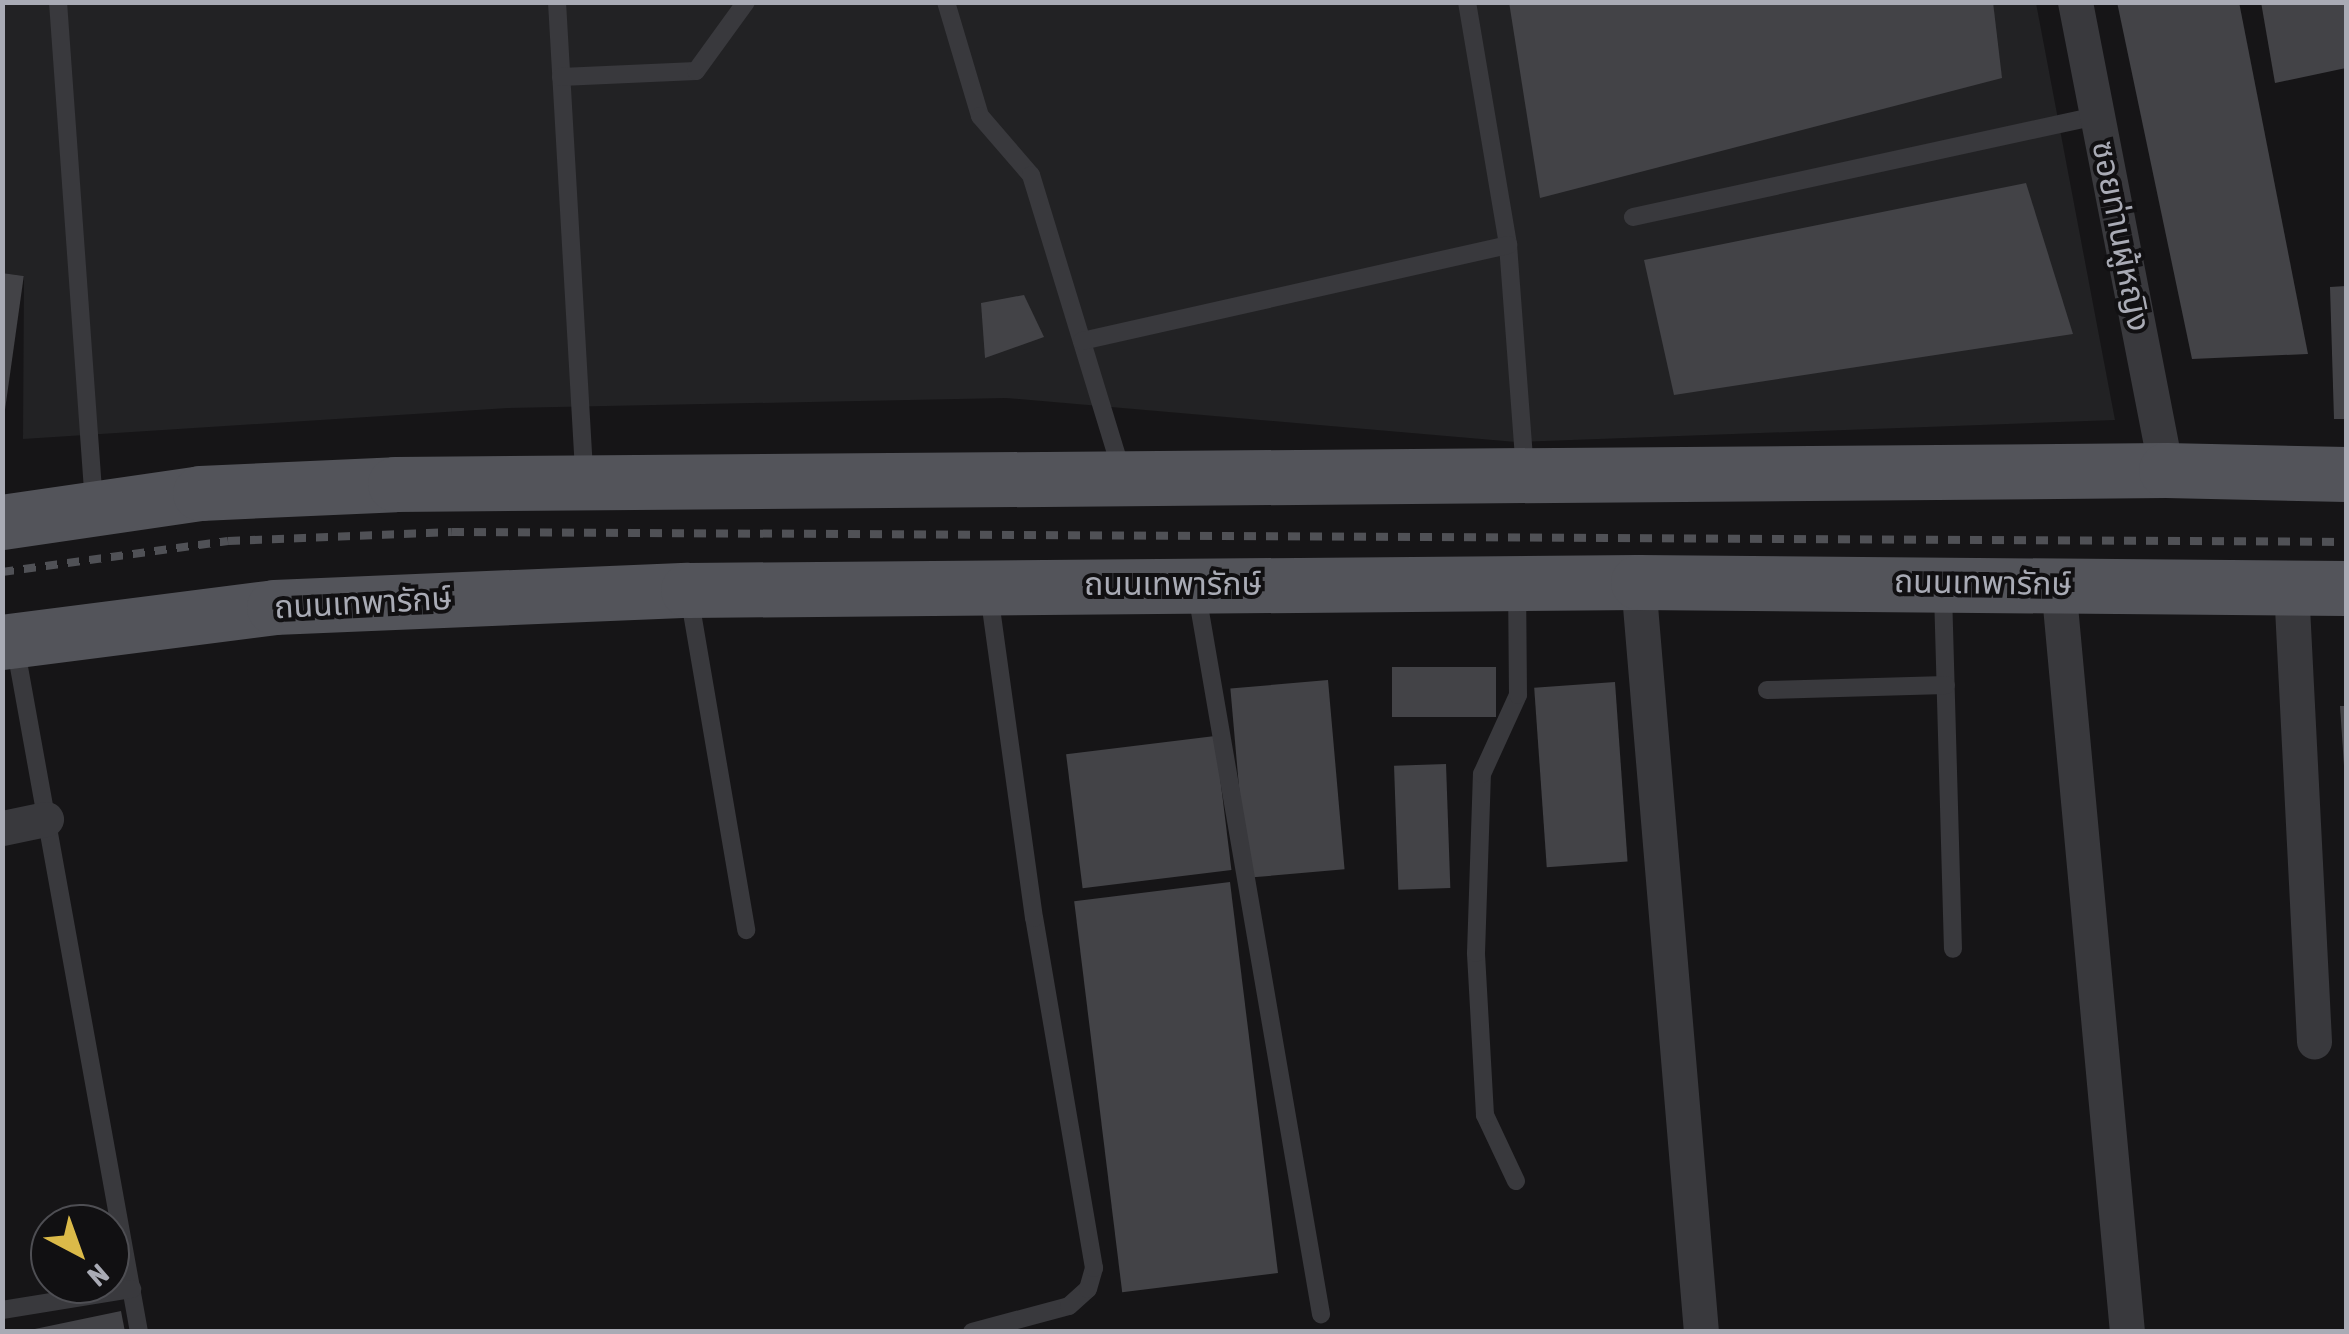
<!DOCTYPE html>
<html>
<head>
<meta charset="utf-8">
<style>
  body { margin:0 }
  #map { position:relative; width:2349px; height:1334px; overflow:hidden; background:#161517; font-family:"Asap Condensed","Noto Sans Thai",sans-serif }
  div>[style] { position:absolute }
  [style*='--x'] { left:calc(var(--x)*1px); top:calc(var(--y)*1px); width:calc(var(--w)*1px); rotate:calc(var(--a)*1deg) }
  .built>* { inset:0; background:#222224 }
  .building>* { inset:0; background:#434347; transform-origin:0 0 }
  .service>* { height:18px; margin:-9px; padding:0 9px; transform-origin:9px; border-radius:9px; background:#39393d }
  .minor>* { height:35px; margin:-17.5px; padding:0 17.5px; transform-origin:17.5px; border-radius:17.5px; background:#39393d }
  .primary>* { height:55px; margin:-27.5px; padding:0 27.5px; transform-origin:27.5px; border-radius:27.5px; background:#53545a }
  .rail>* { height:8px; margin-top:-4px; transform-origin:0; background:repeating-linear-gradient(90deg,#505156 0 12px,transparent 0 22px) }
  span { translate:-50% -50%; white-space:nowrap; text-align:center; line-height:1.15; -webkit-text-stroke:8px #111012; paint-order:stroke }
  .street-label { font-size:32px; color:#a9abb5 }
  .frame { position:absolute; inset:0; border:5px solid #a9abb5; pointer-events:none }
  .north { position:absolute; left:30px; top:1204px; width:100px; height:100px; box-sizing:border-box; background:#111012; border:2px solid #4e4e53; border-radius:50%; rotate:139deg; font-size:28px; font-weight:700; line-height:40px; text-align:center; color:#a9abb5 }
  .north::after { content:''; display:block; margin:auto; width:35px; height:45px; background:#dbba49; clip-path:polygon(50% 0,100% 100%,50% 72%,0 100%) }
</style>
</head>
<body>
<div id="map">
  <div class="built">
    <i style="clip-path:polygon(2px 3px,2036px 3px,2115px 420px,1516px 442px,1006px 398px,508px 408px,23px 439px,24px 276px,2px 273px)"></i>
  </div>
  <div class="building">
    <i style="clip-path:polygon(1509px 2px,1993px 2px,2002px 78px,1540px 198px)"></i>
    <i style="clip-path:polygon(2117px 2px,2239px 2px,2308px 354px,2192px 359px)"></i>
    <i style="clip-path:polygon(2261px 2px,2346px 2px,2346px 68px,2275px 83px)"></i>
    <i style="clip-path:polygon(2026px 183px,2073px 334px,1674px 395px,1644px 260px)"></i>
    <i style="left:2px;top:273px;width:22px;height:147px;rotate:8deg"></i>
    <i style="clip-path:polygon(2346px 286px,2346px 419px,2334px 419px,2330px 287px)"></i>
    <i style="clip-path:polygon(1024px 295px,1044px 337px,985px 358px,981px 303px)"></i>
    <i style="left:1496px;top:667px;width:50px;height:104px;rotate:90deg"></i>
    <i style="left:1328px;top:680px;width:190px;height:98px;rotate:85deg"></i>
    <i style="left:1615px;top:682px;width:180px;height:81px;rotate:86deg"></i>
    <i style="clip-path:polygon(2340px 706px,2346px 706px,2346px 766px,2344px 766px)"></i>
    <i style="left:1215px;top:736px;width:135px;height:150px;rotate:83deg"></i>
    <i style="left:1446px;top:764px;width:124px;height:52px;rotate:88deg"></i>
    <i style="left:1230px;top:882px;width:394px;height:157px;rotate:83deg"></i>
    <i style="clip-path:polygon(121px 1311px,125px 1332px,30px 1332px,30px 1330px)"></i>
  </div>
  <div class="service">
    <i style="--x:58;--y:2;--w:503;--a:85.9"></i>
    <i style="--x:557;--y:2;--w:476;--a:86.7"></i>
    <i style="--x:946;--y:2;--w:119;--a:73.4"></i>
    <i style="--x:980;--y:116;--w:78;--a:49.2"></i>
    <i style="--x:1031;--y:175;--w:312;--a:73"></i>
    <i style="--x:1467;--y:2;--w:246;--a:80.4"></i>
    <i style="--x:1508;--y:245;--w:226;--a:85.7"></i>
    <i style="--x:561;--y:77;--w:135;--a:-2.5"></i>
    <i style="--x:696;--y:71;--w:85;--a:-54.1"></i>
    <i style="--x:1633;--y:217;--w:476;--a:-12.3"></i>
    <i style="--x:1082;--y:341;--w:437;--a:-12.7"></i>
    <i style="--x:1943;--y:592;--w:357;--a:88.4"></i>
    <i style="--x:1197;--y:594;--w:731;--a:80.23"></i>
    <i style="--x:689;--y:595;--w:340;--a:80.3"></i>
    <i style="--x:15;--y:645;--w:698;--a:79.77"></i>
    <i style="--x:1767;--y:690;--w:179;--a:-1.6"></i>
    <i style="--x:1516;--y:1181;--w:73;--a:-115.2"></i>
    <i style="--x:1485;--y:1115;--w:162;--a:-93.2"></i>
    <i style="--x:1476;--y:953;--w:179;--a:-88.1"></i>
    <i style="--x:1482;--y:774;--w:87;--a:-65.5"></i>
    <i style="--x:1518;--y:695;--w:107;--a:-90.5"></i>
    <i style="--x:2;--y:1310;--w:132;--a:-9.2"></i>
    <i style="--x:972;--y:1332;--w:100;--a:-15"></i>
    <i style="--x:1069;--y:1306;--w:25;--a:-42"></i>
    <i style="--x:1088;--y:1289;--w:22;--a:-74"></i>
    <i style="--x:1094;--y:1268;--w:355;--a:-99.7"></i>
    <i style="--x:1034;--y:918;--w:326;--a:-97.9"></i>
  </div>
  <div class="minor">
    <i style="--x:2075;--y:2;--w:477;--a:79"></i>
    <i style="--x:1638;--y:582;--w:753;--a:85.2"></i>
    <i style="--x:2058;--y:584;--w:751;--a:84.73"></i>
    <i style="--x:2291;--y:587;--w:455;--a:87.1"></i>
    <i style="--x:2;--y:828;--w:45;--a:-11.6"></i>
  </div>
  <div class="primary">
    <i style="--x:2;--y:522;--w:200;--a:-8.3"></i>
    <i style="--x:200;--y:493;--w:195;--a:-2.6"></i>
    <i style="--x:395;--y:484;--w:1771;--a:-0.45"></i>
    <i style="--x:2166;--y:470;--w:180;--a:1.3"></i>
    <i style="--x:2;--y:642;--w:274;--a:-7.3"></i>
    <i style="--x:274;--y:607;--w:414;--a:-2.4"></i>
    <i style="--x:688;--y:590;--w:950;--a:-0.48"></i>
    <i style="--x:1638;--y:582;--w:708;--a:0.49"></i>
  </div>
  <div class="rail">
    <i style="--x:2;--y:572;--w:228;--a:-7.8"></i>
    <i style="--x:228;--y:541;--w:224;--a:-2.3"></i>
    <i style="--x:452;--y:532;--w:1894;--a:0.3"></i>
  </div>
  <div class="street-label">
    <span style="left:2121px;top:236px;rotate:79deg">ซอยท่านผู้หญิง</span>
    <span style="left:1983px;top:583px;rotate:1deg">ถนนเทพารักษ์</span>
    <span style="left:1173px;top:584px">ถนนเทพารักษ์</span>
    <span style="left:363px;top:603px;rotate:-3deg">ถนนเทพารักษ์</span>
  </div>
  <div class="frame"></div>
  <div class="north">N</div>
</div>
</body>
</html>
